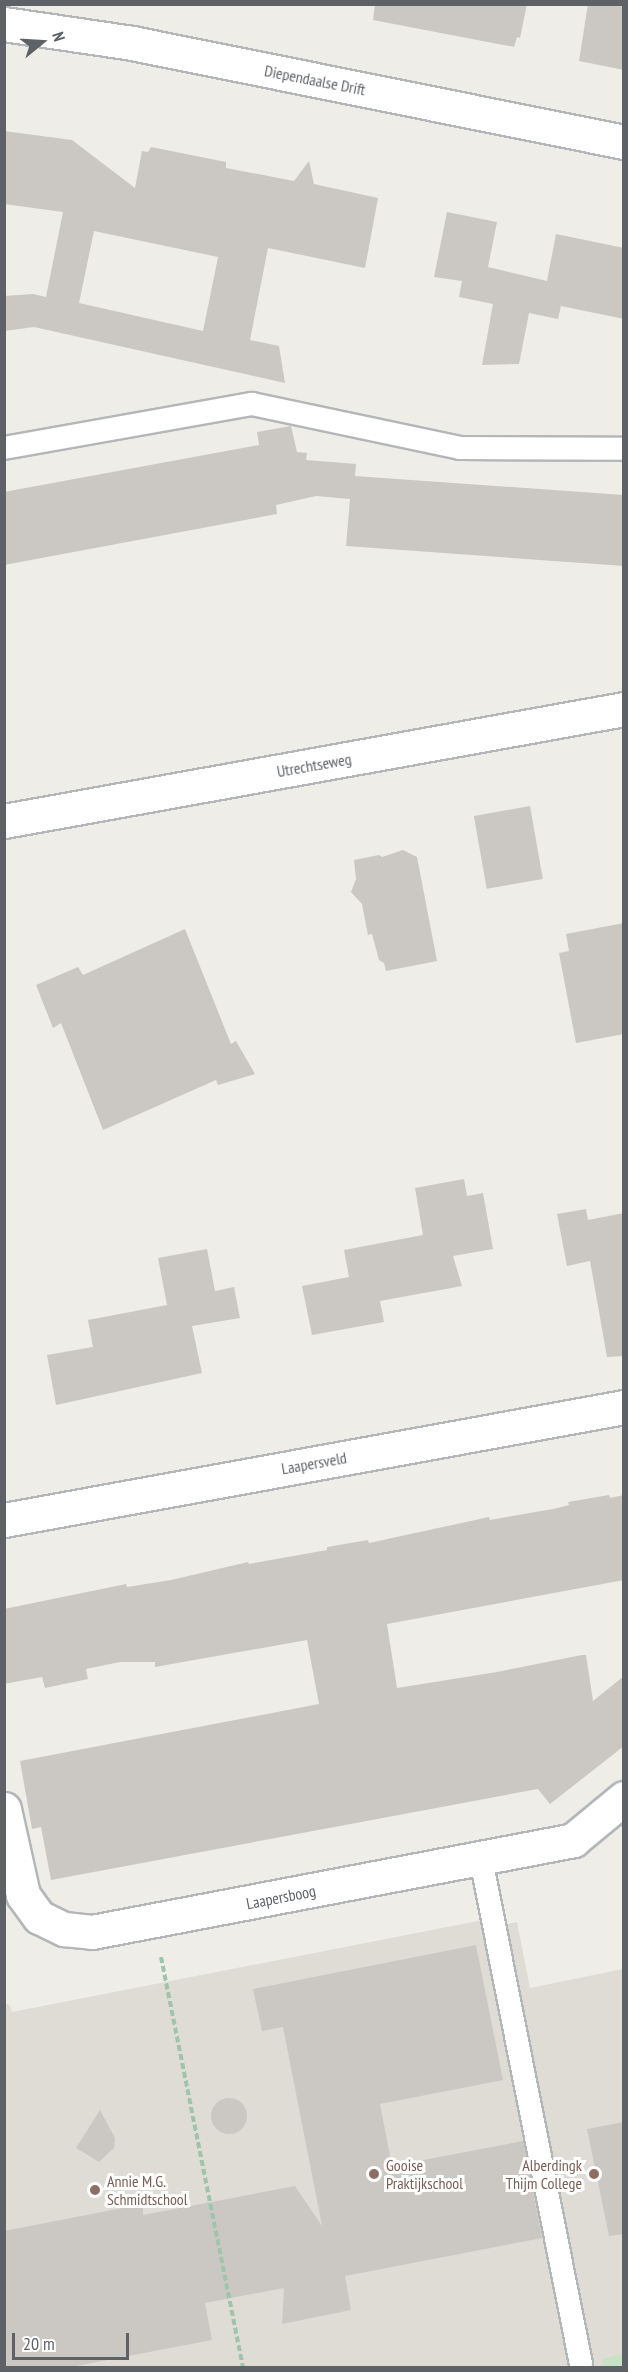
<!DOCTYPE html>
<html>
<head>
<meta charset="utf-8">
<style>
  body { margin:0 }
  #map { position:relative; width:628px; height:2372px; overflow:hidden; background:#efede7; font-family:"PT Sans Narrow",sans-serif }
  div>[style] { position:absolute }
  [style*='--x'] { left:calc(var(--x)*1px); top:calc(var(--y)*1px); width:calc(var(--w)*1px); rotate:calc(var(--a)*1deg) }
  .education>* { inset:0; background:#dfdcd5 }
  .green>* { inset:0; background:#c6e4c5 }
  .building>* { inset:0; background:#cbc8c4; transform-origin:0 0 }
  .round { border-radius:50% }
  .path>* { height:4px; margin-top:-2px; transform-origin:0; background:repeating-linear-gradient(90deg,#9fc5a9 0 6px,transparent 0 9px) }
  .roads { filter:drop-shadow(2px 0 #b4b7ba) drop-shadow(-2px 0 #b4b7ba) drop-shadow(0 2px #b4b7ba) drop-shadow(0 -2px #b4b7ba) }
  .service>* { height:22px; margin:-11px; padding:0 11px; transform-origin:11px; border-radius:11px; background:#fff }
  .minor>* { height:33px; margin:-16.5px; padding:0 16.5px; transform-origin:16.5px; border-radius:16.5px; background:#fff }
  .secondary>* { height:33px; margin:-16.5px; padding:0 16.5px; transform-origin:16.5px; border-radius:16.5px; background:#fff }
  .dots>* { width:16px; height:16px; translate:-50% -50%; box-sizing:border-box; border:3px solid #fff; border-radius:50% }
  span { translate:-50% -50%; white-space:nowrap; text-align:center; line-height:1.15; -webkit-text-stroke:6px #fff; paint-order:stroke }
  .street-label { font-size:16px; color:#5e6266 }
  .education-label { font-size:16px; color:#785e54 }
  .left { translate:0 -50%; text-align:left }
  .right { translate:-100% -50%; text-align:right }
  .frame { position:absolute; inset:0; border:6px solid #5e6266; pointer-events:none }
  .north { position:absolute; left:12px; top:12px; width:60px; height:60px; -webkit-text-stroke:4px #fff; paint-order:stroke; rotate:72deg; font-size:16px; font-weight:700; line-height:24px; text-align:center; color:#5e6266 }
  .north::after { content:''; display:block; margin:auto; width:21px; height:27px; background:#5e6266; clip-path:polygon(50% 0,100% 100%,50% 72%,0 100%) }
  .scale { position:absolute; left:12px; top:2333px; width:117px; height:27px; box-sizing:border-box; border:3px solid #5e6266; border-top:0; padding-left:8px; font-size:18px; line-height:21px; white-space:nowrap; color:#5e6266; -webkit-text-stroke:4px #fff; paint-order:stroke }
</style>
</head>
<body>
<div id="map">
  <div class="education">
    <i style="clip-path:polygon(483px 1920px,486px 1928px,517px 1922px,530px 1988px,623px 1969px,623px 2367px,5px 2368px,5px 2004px,9px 2004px,12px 2012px)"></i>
  </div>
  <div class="green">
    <i style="clip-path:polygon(623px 2354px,623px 2367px,604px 2367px,602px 2359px)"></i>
  </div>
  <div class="building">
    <i style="clip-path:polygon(375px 4px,527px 4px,520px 38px,517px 37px,514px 47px,373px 20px)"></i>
    <i style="clip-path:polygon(588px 4px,624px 4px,624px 70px,579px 61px)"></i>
    <i style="clip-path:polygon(evenodd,4px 131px,72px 140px,135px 188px,142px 151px,148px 152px,151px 147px,226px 162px,226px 168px,294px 181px,309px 161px,314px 184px,378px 198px,365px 268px,268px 248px,250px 340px,279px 346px,285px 383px,34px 327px,4px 331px,4px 296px,33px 294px,46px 297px,63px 212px,4px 204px,4px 131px,94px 231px,218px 257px,203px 331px,79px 303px,94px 231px)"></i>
    <i style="clip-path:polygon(447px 212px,497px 222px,488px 267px,547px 281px,556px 234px,624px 248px,624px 319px,561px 306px,558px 319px,529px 313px,519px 364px,482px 365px,493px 304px,459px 297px,462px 281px,434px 277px)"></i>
    <i style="clip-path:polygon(291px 426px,297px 452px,307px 453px,306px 460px,356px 464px,355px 476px,624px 495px,624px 566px,346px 546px,350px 499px,316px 496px,276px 505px,277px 514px,4px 565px,4px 492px,259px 445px,257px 432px)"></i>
    <i style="left:530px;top:806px;width:74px;height:57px;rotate:80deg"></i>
    <i style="clip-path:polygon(403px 850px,417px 857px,437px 961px,386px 971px,384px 963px,379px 960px,372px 934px,368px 935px,362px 904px,351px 892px,356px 879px,354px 860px,379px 855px,382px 857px)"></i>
    <i style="clip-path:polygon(624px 923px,624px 1034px,576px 1043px,559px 953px,569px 951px,566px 934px)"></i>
    <i style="clip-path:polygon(185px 929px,231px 1044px,236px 1041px,255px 1074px,218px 1085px,216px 1080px,103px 1130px,61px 1023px,53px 1028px,36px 985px,78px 967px,83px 975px)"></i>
    <i style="clip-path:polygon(464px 1179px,467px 1196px,483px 1193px,493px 1249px,453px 1256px,462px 1286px,380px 1301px,384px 1322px,312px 1335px,302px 1286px,349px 1277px,344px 1250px,423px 1235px,415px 1188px)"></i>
    <i style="clip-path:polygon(586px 1209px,588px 1220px,624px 1213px,624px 1356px,607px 1357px,590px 1261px,567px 1266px,557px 1214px)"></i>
    <i style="clip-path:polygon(207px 1249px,215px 1291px,234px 1287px,240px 1318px,192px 1326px,202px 1373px,56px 1405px,47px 1355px,93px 1347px,88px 1320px,167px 1305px,158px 1258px)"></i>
    <i style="clip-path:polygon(609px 1495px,610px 1498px,624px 1495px,624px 1580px,387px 1624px,397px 1688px,497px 1672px,582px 1655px,586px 1655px,593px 1701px,624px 1676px,624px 1746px,550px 1804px,538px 1789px,51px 1880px,41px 1827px,32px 1829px,20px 1761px,319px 1704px,307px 1640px,155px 1667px,155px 1662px,120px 1662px,86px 1669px,88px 1679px,45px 1688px,42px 1677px,4px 1684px,4px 1609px,126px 1584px,127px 1587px,171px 1580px,248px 1562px,249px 1564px,327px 1550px,327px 1547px,368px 1540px,369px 1543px,489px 1517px,490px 1520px,553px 1509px,569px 1505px,568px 1502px)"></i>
    <i style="clip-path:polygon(476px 1945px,503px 2080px,380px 2104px,392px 2166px,523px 2141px,542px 2238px,345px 2276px,351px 2310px,282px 2324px,284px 2288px,205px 2303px,212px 2340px,71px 2367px,4px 2367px,4px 2231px,143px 2204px,143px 2215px,295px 2186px,322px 2226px,283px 2027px,262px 2031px,253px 1989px)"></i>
    <i class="round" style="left:211px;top:2098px;width:36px;height:36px"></i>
    <i style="clip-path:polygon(100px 2110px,115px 2138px,114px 2148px,99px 2162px,76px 2148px)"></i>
    <i style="clip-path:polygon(624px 2122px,624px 2234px,609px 2236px,587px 2129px)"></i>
  </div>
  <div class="path">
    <i style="--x:161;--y:1957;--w:419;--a:78.7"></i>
  </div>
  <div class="roads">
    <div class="service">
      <i style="--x:4;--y:448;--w:252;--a:-10.1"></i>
      <i style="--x:252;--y:404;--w:213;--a:11.9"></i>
      <i style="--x:460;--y:448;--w:164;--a:0.3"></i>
      <i style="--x:481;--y:1859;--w:515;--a:78.8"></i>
    </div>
    <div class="minor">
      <i style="--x:4;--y:24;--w:129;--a:8.4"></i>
      <i style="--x:132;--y:43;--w:502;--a:11.38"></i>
      <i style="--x:4;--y:1520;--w:630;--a:-10.33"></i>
      <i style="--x:4;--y:1809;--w:88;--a:77.5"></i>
      <i style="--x:23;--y:1895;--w:27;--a:54"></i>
      <i style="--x:39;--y:1917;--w:28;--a:26"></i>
      <i style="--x:64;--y:1929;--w:28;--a:6"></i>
      <i style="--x:92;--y:1932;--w:490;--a:-10.8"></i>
      <i style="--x:573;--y:1840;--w:66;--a:-39.5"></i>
    </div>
    <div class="secondary">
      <i style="--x:4;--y:821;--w:630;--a:-10.24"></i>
    </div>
  </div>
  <div class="dots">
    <i style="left:374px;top:2174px;background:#8d6e63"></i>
    <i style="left:594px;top:2174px;background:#8d6e63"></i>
    <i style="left:95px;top:2190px;background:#8d6e63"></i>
  </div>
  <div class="street-label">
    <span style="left:315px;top:80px;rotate:11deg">Diependaalse Drift</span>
    <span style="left:314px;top:765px;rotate:-10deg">Utrechtseweg</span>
    <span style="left:314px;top:1463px;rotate:-10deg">Laapersveld</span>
    <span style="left:281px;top:1897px;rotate:-11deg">Laapersboog</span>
  </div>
  <div class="education-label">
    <span class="left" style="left:386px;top:2174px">Gooise<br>Praktijkschool</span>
    <span class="right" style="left:582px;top:2174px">Alberdingk<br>Thijm College</span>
    <span class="left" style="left:107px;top:2190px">Annie M.G.<br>Schmidtschool</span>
  </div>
  <div class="frame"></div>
  <div class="north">N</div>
  <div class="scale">20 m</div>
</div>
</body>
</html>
